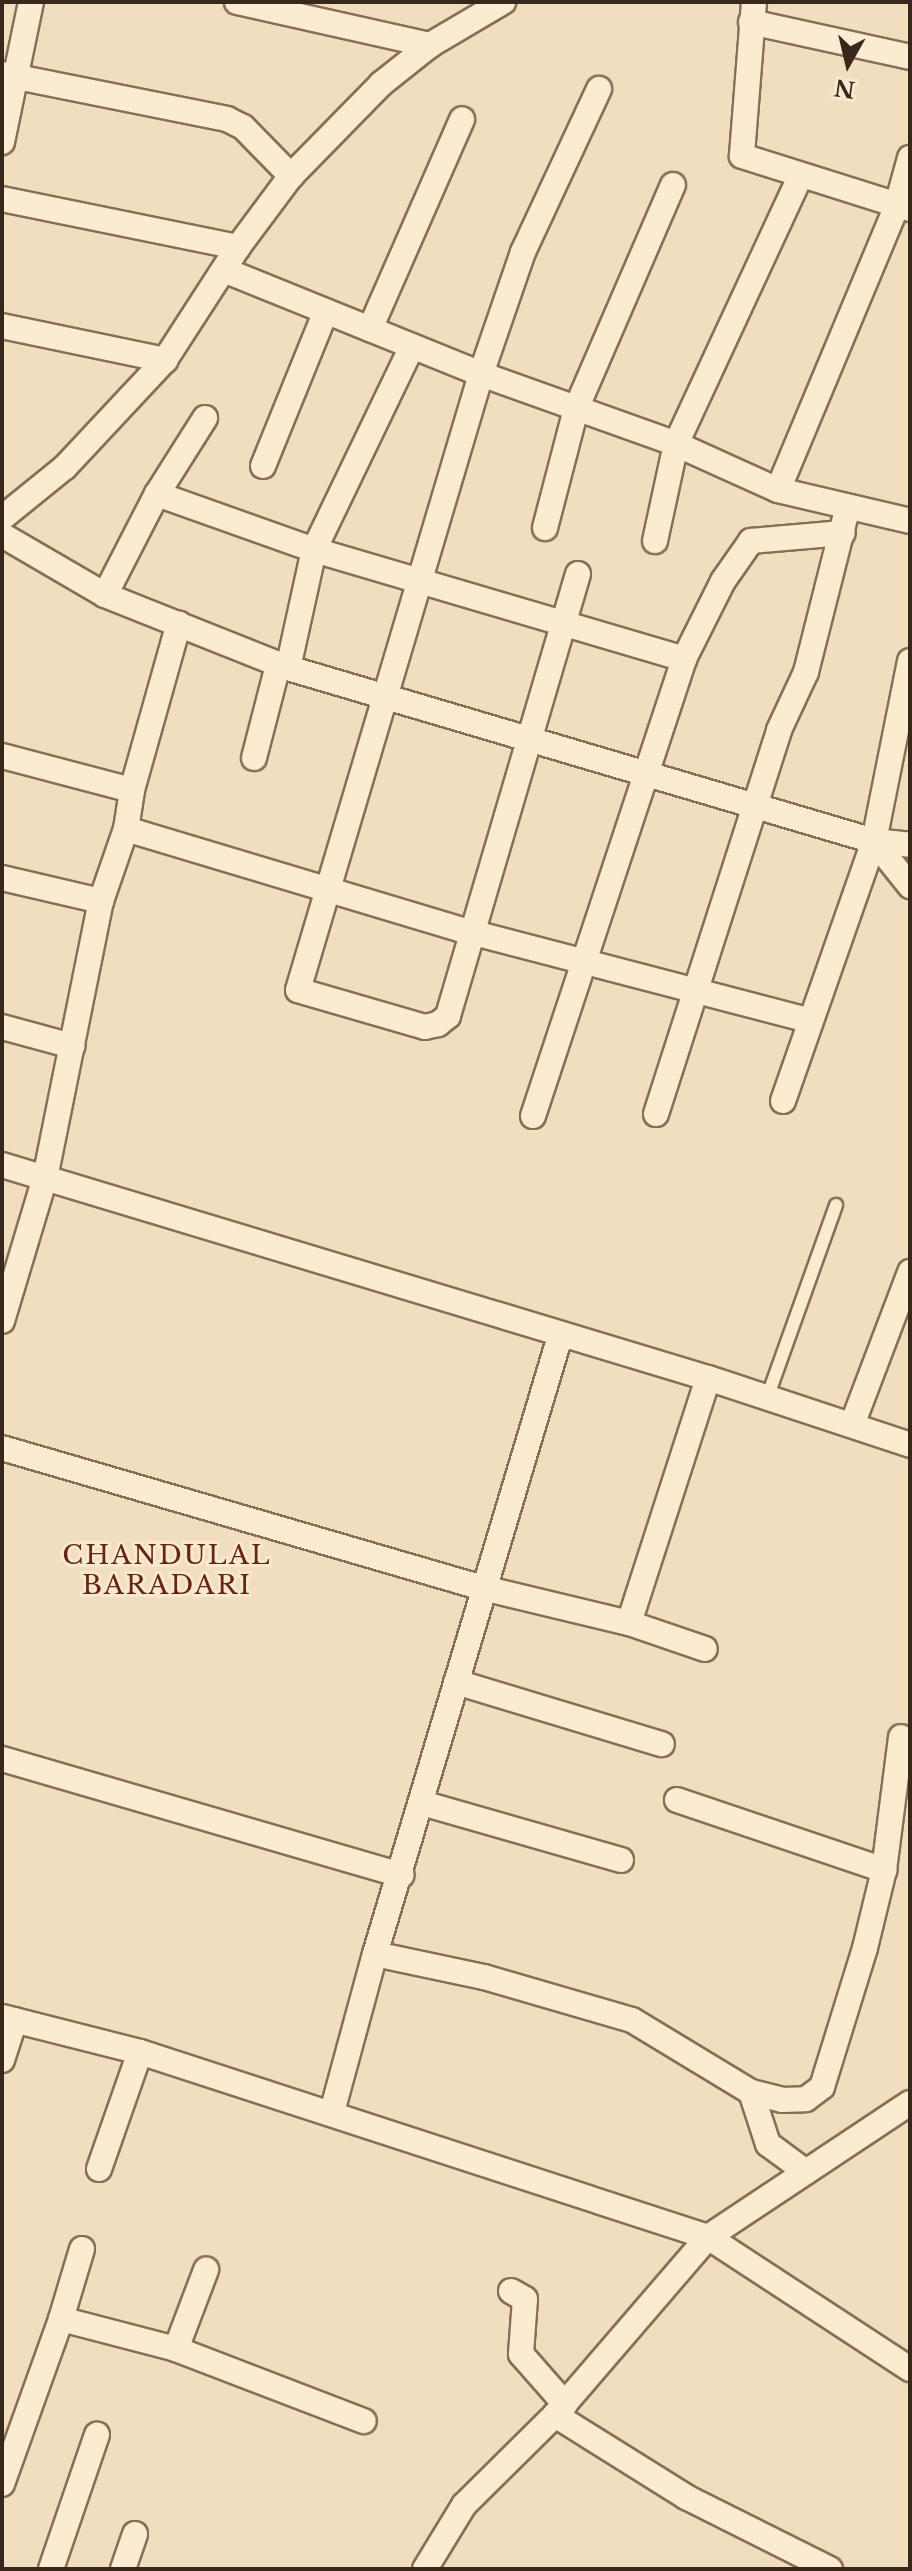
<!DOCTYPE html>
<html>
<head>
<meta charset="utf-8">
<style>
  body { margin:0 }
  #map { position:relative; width:912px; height:2571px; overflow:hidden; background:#f0debe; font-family:"Libre Baskerville",serif }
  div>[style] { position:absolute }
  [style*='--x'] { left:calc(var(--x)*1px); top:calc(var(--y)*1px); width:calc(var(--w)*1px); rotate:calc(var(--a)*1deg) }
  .roads { filter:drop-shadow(2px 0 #896e56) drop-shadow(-2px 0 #896e56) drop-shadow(0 2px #896e56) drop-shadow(0 -2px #896e56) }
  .lane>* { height:12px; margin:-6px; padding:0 6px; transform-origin:6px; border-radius:6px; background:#fbecd1 }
  .street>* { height:24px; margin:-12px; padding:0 12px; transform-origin:12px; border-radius:12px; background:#fbecd1 }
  span { translate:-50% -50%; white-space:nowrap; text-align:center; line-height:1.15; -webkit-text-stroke:6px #f7e9ce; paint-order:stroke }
  .neighbourhood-label { font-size:26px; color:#672418; letter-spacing:2px }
  .frame { position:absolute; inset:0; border:4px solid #38281b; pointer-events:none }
  .north { position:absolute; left:808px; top:24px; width:80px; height:80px; -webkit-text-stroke:6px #f7e9ce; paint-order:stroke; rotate:188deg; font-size:22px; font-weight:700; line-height:32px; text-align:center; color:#38281b }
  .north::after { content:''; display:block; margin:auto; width:28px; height:36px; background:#38281b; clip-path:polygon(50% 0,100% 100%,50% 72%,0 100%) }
</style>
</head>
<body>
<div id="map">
  <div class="roads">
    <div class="lane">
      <i style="--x:767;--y:1398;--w:205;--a:-70.3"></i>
    </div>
    <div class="street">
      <i style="--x:237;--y:2;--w:198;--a:12.6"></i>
      <i style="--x:754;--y:2;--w:154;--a:94.5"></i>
      <i style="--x:742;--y:156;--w:176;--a:17.5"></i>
      <i style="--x:751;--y:22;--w:163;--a:12.4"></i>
      <i style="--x:2;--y:74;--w:229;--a:11.3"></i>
      <i style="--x:227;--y:119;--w:18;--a:27"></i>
      <i style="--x:243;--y:127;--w:69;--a:45.6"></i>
      <i style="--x:2;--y:142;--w:143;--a:-78.3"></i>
      <i style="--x:2;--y:199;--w:241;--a:11.5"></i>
      <i style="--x:224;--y:270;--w:277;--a:22"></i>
      <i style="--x:481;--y:374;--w:207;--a:19.7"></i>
      <i style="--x:676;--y:444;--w:112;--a:24.3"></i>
      <i style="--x:778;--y:490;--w:136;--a:13.2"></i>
      <i style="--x:2;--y:326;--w:167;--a:11.8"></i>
      <i style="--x:370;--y:329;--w:229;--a:-66.3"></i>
      <i style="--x:263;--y:466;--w:167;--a:-67.9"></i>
      <i style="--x:778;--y:490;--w:309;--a:-67.3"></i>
      <i style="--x:897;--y:205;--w:49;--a:-74.5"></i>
      <i style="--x:157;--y:494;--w:167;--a:19.6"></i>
      <i style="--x:314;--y:550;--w:386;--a:16.4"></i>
      <i style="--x:2;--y:518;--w:81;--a:-39"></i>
      <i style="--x:65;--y:467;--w:146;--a:-46.9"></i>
      <i style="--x:165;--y:360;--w:135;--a:-57.1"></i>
      <i style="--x:238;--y:247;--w:89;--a:-53.3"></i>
      <i style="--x:291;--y:176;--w:129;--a:-45.6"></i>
      <i style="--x:381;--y:84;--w:63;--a:-38.5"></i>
      <i style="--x:430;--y:45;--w:85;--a:-30.5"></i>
      <i style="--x:545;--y:528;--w:123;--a:-75.4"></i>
      <i style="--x:576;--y:409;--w:244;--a:-66.6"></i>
      <i style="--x:2;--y:535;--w:119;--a:30.2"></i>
      <i style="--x:105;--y:595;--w:197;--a:21.7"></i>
      <i style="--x:288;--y:668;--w:611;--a:16.45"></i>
      <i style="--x:874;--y:841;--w:58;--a:51.3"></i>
      <i style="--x:655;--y:541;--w:99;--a:-77.8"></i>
      <i style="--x:676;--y:444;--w:294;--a:-65.1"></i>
      <i style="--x:578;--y:574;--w:461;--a:106.4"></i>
      <i style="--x:448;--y:1016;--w:13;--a:141"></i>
      <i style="--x:438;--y:1024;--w:13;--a:167"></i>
      <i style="--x:425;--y:1027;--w:132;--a:-163.8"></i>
      <i style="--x:298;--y:990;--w:643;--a:-73.45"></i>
      <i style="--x:481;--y:374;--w:129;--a:-71"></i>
      <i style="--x:523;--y:252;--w:180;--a:-65"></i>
      <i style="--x:105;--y:595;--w:114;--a:-62.8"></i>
      <i style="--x:157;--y:494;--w:90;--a:-57.7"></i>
      <i style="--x:910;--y:661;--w:184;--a:101.3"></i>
      <i style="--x:874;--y:841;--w:36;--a:6"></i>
      <i style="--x:288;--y:668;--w:121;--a:-77.6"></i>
      <i style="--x:314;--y:550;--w:226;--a:-64.3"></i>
      <i style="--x:2;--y:756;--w:134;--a:14.7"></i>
      <i style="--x:254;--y:758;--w:96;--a:-75.5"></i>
      <i style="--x:126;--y:829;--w:359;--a:16.7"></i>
      <i style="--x:470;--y:932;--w:352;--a:14.6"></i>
      <i style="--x:2;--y:878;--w:102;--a:13.1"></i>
      <i style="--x:2;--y:1027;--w:73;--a:15.2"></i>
      <i style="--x:783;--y:1101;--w:275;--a:-70.7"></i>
      <i style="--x:656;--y:1114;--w:403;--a:-72.2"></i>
      <i style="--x:779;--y:730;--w:64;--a:-65"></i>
      <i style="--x:806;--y:672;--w:159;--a:-75.8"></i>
      <i style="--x:533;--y:1116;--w:481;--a:-71.7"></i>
      <i style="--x:684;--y:659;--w:87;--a:-63.4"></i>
      <i style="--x:723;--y:581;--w:49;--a:-55"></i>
      <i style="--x:751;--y:541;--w:92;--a:-5"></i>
      <i style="--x:2;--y:1165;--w:737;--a:16.79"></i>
      <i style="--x:708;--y:1378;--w:213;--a:18.3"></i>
      <i style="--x:2;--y:1321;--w:149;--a:-73.3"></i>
      <i style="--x:45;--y:1178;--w:283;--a:-78.6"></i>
      <i style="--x:101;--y:901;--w:76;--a:-70.9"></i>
      <i style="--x:126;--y:829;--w:39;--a:-81"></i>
      <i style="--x:132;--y:790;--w:173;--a:-74.3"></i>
      <i style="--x:852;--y:1425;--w:164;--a:-69.2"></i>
      <i style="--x:2;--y:1448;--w:501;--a:16.23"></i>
      <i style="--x:483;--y:1588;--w:150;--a:13.5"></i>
      <i style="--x:629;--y:1623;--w:80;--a:18.9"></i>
      <i style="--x:629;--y:1623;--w:257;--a:-72.1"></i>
      <i style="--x:456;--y:1682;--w:215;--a:16.8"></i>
      <i style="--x:2;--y:1759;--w:416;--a:16.2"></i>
      <i style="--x:677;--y:1800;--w:219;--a:18.7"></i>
      <i style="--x:422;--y:1803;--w:207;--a:16"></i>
      <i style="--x:375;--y:1954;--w:111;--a:11.9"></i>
      <i style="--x:484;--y:1977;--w:154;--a:16.2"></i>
      <i style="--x:632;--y:2020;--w:139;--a:31.2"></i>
      <i style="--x:751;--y:2092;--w:32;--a:14"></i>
      <i style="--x:782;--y:2100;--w:24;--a:-2"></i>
      <i style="--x:806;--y:2099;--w:20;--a:-37"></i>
      <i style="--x:822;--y:2087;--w:145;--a:-72.8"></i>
      <i style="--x:865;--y:1948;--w:80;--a:-76.3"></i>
      <i style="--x:884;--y:1870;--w:134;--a:-82.7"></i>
      <i style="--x:2;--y:2017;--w:142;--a:14.2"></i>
      <i style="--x:140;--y:2052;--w:597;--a:18.04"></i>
      <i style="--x:708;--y:2237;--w:241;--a:33.2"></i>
      <i style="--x:2;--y:2060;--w:42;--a:-72"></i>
      <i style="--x:751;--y:2092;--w:55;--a:71.9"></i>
      <i style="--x:768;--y:2144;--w:47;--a:36.4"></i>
      <i style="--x:332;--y:2112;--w:164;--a:-74.8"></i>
      <i style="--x:375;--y:1954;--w:645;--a:-73.33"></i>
      <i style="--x:99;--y:2169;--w:124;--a:-70.7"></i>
      <i style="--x:82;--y:2249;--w:73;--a:106.7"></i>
      <i style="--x:61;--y:2319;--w:119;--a:14.6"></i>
      <i style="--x:176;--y:2349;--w:201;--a:21"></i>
      <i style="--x:511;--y:2291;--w:16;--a:30"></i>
      <i style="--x:525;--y:2299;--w:55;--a:94.2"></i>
      <i style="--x:521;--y:2354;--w:67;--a:48.7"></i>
      <i style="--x:176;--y:2349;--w:85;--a:-69.2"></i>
      <i style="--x:555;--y:2415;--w:155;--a:32"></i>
      <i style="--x:686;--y:2497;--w:161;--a:26.6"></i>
      <i style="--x:2;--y:2484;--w:175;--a:-70.3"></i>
      <i style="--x:51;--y:2569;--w:142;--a:-71.1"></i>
      <i style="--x:123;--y:2569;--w:37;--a:-71"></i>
      <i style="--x:425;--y:2569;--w:75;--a:-58.6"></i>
      <i style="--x:464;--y:2505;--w:128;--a:-44.7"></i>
      <i style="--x:555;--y:2415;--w:235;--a:-49.3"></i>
      <i style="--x:708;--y:2237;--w:242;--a:-33.6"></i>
    </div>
  </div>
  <div class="neighbourhood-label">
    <span style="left:167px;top:1571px">CHANDULAL<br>BARADARI</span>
  </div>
  <div class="frame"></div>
  <div class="north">N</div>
</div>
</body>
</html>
